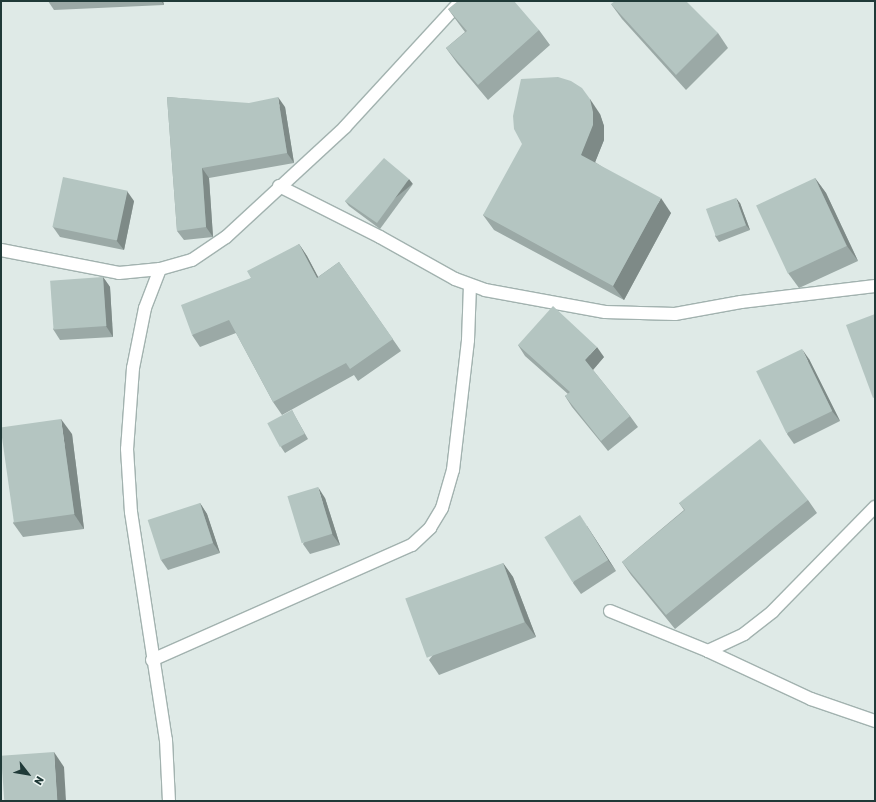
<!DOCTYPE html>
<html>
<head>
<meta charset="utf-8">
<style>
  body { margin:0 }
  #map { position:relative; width:876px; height:802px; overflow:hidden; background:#dfeae7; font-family:Rubik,sans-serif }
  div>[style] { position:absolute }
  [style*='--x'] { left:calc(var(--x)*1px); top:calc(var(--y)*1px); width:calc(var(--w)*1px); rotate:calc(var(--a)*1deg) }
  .roads { filter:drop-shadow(1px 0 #a2b2af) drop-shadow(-1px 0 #a2b2af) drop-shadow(0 1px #a2b2af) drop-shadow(0 -1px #a2b2af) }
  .street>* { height:12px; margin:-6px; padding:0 6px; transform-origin:6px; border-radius:6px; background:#fff }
  .wall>* { inset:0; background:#9ba9a6 }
  .shaded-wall>* { inset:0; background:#7e8a87; transform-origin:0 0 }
  .building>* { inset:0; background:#b4c5c1; transform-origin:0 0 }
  span { translate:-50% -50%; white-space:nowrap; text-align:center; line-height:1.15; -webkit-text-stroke:3.5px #eff7f4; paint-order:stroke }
  .frame { position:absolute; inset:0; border:2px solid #203a38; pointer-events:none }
  .north { position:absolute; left:8px; top:754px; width:40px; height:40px; -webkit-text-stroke:3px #eff7f4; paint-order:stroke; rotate:121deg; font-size:11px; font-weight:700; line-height:16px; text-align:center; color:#203a38 }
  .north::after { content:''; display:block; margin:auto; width:14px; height:18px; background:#203a38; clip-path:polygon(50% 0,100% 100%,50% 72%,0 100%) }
</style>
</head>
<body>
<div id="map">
  <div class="roads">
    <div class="street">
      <i style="--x:279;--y:186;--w:113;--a:26.8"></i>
      <i style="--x:380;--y:237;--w:86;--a:29.2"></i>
      <i style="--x:455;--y:279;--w:32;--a:20"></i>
      <i style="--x:485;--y:290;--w:122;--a:10.4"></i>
      <i style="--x:605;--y:312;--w:70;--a:1.6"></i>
      <i style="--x:675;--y:314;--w:67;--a:-10.3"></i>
      <i style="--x:741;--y:302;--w:135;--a:-6.8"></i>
      <i style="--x:1;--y:250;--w:120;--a:11"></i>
      <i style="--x:119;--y:273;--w:41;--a:-5.6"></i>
      <i style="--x:160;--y:269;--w:33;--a:-16"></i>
      <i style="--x:192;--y:260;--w:41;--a:-34.1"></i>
      <i style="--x:226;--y:237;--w:162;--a:-42.7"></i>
      <i style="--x:345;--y:127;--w:171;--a:-47.4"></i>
      <i style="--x:160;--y:269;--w:42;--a:111"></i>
      <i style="--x:145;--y:308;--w:61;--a:101.3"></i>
      <i style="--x:133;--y:368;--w:81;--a:94.2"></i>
      <i style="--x:127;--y:449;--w:63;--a:86.4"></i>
      <i style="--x:131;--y:512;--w:231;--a:81.3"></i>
      <i style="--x:166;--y:740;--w:61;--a:87.2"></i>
      <i style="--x:610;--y:611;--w:106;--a:22.2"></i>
      <i style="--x:708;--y:651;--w:114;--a:25"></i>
      <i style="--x:811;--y:699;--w:68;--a:19"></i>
      <i style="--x:708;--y:651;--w:40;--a:-25"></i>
      <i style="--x:744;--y:634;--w:37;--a:-38"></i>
      <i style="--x:773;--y:611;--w:146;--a:-45.6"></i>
      <i style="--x:152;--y:660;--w:284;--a:-23.9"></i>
      <i style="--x:412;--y:545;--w:25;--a:-43"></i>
      <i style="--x:430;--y:528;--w:23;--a:-59"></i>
      <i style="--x:442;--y:508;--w:40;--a:-74"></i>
      <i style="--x:453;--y:470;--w:131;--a:-83.4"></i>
      <i style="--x:468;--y:340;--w:55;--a:-87.9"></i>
    </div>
  </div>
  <div class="wall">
    <i style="clip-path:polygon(48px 1px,163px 1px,164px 5px,54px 10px)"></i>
    <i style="clip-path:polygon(611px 4px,718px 33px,728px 48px,686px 90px,622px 19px)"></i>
    <i style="clip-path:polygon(448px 9px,539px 30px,550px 45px,488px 100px,457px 63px,446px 48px,465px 32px,459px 24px)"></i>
    <i style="clip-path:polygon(167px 97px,285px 107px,294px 163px,209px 178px,213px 237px,184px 240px,177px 231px)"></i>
    <i style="clip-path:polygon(600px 114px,604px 126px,604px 140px,595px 162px,671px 213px,624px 300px,494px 230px,483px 215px)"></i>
    <i style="clip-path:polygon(815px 178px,826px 193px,858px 261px,799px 288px,788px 273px)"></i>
    <i style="clip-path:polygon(413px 184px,380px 229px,349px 206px,345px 201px)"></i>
    <i style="clip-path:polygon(134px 201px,124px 250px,60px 237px,53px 227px)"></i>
    <i style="clip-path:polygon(740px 203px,750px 230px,719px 242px,715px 236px)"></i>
    <i style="clip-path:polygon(299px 244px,307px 256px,318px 277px,339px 262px,401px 351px,358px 381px,354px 375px,282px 415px,273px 402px,236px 333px,200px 347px,192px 335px,251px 278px)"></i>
    <i style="clip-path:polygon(103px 277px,110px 287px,113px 337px,60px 340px,53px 329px)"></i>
    <i style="clip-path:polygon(518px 345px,604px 357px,593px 370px,630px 416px,638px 427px,608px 451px,572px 407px,565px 396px,568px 394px,525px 356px)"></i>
    <i style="clip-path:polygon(809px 359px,840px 421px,794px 444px,787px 434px)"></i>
    <i style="clip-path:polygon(292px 410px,295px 416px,308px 439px,285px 453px,281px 447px)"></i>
    <i style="clip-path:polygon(72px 434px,84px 529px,23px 537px,13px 523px)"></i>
    <i style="clip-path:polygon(325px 498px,340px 545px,310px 554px,303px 544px)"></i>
    <i style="clip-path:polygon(808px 500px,817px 513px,675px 629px,631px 575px,622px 562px,684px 510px,679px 503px)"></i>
    <i style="clip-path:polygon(200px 503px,207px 514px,220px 553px,168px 570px,161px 560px)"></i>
    <i style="clip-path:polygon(587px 526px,616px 571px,581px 594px,573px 583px)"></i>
    <i style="clip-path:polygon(503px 563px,513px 577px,536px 637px,439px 675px,429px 660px)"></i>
  </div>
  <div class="shaded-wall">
    <i style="clip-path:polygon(161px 1px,163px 1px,164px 5px)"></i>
    <i style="clip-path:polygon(278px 97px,285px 107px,294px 163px,287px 153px)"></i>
    <i style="clip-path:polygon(590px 99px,600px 114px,604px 126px,604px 140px,592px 170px,581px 155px)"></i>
    <i style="clip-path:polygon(202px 168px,209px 178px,213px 237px,206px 227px)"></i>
    <i style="clip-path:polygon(815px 178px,826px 193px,858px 261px,847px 246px)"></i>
    <i style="left:409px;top:179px;width:6px;height:54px;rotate:51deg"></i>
    <i style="clip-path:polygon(127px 191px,134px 201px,124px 250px,116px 240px)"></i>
    <i style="clip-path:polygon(661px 198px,671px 213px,624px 300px,613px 286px)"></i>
    <i style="clip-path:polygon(736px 198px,740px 203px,750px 230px,746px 225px)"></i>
    <i style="clip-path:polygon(299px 244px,307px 256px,325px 290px,317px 278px)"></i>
    <i style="clip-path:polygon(103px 277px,110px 287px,113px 337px,106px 326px)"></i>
    <i style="clip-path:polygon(597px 347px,604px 357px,592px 371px,585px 360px)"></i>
    <i style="clip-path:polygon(802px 349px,809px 359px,840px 421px,832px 411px)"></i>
    <i style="clip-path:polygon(61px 419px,72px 434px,84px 529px,74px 514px)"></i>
    <i style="clip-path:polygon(318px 487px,325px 498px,340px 545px,332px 534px)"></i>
    <i style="clip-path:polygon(200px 503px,207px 514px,220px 553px,213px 543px)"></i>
    <i style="clip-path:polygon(580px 515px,587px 526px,616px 571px,608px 560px)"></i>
    <i style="clip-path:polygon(503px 563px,513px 577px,536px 637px,525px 622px)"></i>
    <i style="clip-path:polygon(54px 752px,64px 767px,66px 801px,57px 801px)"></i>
  </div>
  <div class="building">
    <i style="clip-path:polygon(458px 1px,514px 1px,539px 30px,478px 85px,446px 48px,467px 31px,448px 9px)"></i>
    <i style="clip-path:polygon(615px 1px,686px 1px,718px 33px,676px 75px,611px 4px)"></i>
    <i style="clip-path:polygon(558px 77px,571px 81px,582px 88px,590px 99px,593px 112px,593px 125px,581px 155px,661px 198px,613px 286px,483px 215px,522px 144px,514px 129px,513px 116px,521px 79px)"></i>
    <i style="clip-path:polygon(167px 97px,249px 103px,278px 97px,287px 153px,202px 168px,206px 227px,177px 231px)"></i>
    <i style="clip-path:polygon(384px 158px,409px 179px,377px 223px,345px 201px)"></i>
    <i style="left:63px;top:177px;width:66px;height:51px;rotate:12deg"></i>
    <i style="left:815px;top:178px;width:75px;height:65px;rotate:65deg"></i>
    <i style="left:736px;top:198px;width:29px;height:32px;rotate:70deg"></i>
    <i style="clip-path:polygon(299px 244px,317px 278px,339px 262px,393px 339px,350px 369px,346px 363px,273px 402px,229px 320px,192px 335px,181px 305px,251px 278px,247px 271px)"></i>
    <i style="left:103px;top:277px;width:49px;height:53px;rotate:86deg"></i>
    <i style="clip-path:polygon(553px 306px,597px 347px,585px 360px,630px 416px,601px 441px,565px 396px,570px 392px,518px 345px)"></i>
    <i style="clip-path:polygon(875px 314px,875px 397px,873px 398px,846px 325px)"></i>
    <i style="left:802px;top:349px;width:69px;height:51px;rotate:64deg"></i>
    <i style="left:292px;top:410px;width:27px;height:28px;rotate:62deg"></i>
    <i style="left:61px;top:419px;width:96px;height:61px;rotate:82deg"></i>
    <i style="clip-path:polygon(760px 439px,808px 500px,666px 615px,622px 562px,685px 510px,679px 503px)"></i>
    <i style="left:318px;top:487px;width:49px;height:32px;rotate:73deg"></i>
    <i style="left:200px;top:503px;width:42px;height:55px;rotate:72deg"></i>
    <i style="left:580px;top:515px;width:53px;height:42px;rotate:58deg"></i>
    <i style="left:503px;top:563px;width:63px;height:104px;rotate:70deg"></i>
    <i style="left:54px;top:752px;width:49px;height:53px;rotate:86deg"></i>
  </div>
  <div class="frame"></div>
  <div class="north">N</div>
</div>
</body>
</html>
